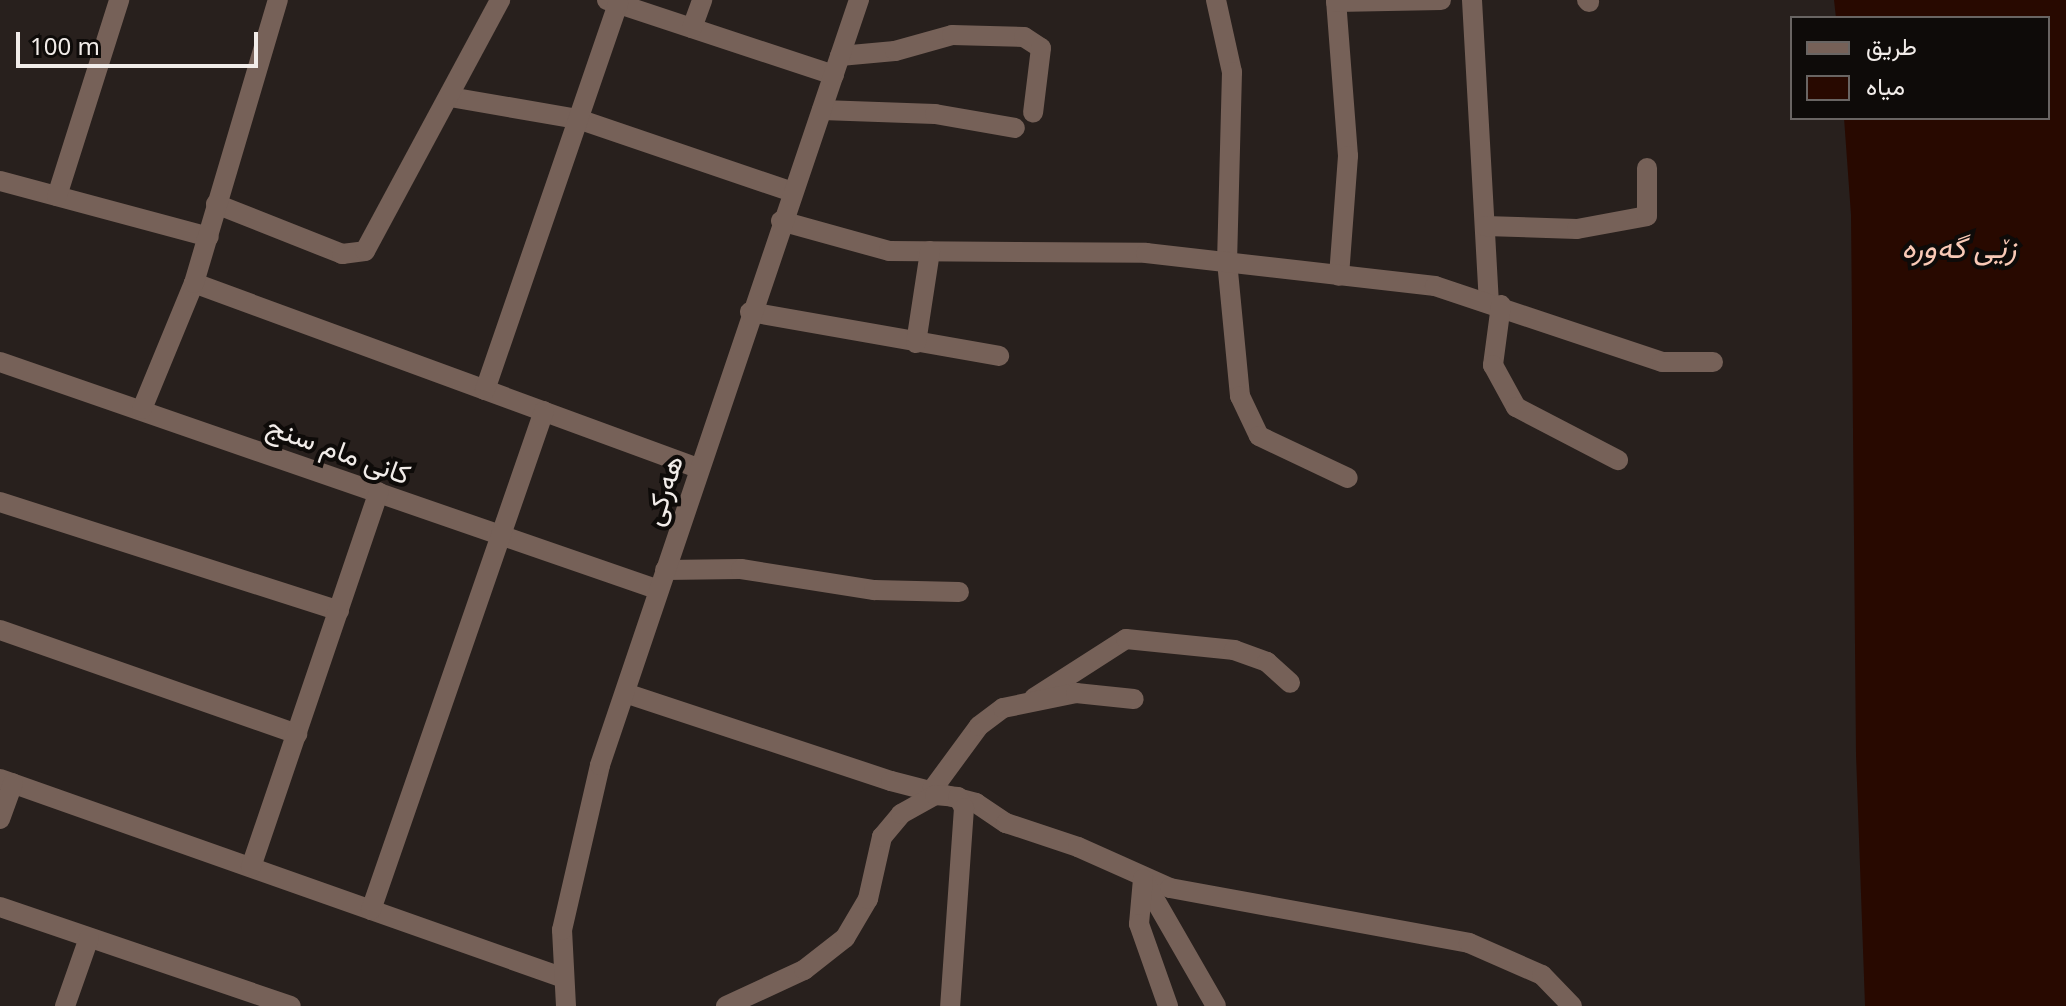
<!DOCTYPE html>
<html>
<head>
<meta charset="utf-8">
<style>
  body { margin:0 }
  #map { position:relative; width:2066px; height:1006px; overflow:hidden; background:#28201d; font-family:"Noto Sans",Vazirmatn,sans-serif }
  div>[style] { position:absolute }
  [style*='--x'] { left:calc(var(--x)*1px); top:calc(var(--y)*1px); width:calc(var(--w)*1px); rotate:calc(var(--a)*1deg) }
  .water>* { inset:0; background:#280900 }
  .minor>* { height:20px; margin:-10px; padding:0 10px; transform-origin:10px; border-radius:10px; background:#766158 }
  span { translate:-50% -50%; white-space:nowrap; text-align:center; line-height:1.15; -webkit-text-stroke:8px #0e0b09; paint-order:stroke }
  .street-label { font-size:28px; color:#f1ece9 }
  .water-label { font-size:30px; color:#f9c9b6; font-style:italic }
  .legend { position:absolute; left:1790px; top:16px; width:260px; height:104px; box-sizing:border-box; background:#0e0b09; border:2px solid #696563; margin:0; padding:10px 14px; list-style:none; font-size:24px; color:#f1ece9 }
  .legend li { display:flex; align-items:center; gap:16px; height:40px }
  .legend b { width:40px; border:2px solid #696563 }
  .scale { position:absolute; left:16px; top:32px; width:242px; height:36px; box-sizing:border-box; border:4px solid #f1ece9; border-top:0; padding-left:10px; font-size:24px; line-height:28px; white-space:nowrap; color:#f1ece9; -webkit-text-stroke:6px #0e0b09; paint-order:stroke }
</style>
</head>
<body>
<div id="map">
  <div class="water">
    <i style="clip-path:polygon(1834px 0,2066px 0,2066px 1006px,1865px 1006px,1856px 755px,1851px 215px,1844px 118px,2048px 118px,2048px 18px,1836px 18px)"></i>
  </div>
  <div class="minor">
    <i style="--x:607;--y:0;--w:239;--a:18.3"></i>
    <i style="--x:1216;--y:0;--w:74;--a:77.5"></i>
    <i style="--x:1232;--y:72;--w:189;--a:91.5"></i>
    <i style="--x:1227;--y:261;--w:136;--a:84.5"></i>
    <i style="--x:1240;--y:396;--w:44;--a:64.6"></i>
    <i style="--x:1259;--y:436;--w:98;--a:25.3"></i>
    <i style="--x:1336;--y:0;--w:156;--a:85.6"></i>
    <i style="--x:1348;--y:156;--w:120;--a:94.3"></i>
    <i style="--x:1472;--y:0;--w:301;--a:86.8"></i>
    <i style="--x:1587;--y:0;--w:3;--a:45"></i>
    <i style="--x:1336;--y:2;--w:105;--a:-1.1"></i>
    <i style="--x:692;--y:28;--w:30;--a:-70"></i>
    <i style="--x:840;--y:56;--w:55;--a:-5.2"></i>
    <i style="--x:895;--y:51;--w:59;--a:-15.7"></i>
    <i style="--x:952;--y:35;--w:72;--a:1.6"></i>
    <i style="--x:1024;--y:37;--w:20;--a:33"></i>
    <i style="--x:1041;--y:48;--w:65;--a:97"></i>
    <i style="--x:450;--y:97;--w:130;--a:9.8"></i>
    <i style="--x:578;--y:119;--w:226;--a:18.8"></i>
    <i style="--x:822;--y:110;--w:113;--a:2"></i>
    <i style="--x:935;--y:114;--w:81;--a:9.9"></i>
    <i style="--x:0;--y:181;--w:216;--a:15"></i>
    <i style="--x:57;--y:196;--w:206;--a:-72.4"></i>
    <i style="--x:216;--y:204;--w:136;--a:21.6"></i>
    <i style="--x:342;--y:254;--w:23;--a:-7"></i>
    <i style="--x:365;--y:251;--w:285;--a:-61.7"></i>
    <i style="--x:781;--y:221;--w:112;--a:15.5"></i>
    <i style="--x:889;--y:251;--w:257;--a:0.4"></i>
    <i style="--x:1146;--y:253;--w:291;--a:6.5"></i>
    <i style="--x:1435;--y:286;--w:239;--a:18.5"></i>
    <i style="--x:1662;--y:362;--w:51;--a:0"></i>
    <i style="--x:1485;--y:226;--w:92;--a:1.9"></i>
    <i style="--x:1577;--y:229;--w:71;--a:-10.5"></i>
    <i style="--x:1647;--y:216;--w:48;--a:-90"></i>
    <i style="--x:194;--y:283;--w:537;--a:20.16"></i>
    <i style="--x:1501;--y:305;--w:61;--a:97.6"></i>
    <i style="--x:1493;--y:365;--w:48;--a:61.3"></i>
    <i style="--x:1516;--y:407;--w:115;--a:27.5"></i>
    <i style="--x:750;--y:312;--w:253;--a:10"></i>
    <i style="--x:916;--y:343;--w:93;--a:-81.3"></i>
    <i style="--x:0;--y:362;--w:697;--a:19.08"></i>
    <i style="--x:485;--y:390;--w:409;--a:-71"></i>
    <i style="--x:142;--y:409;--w:136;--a:-67.6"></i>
    <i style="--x:194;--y:283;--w:295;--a:-73.5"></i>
    <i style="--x:0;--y:502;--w:356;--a:17.8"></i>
    <i style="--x:665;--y:570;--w:76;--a:-0.8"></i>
    <i style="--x:741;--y:569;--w:135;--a:9"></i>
    <i style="--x:874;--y:590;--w:85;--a:1.3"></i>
    <i style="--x:0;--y:630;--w:315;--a:19.3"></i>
    <i style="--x:625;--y:693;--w:280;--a:18.3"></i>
    <i style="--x:891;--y:781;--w:88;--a:14.5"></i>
    <i style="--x:976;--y:803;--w:36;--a:34"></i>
    <i style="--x:1006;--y:823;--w:76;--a:18.4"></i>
    <i style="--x:1078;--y:847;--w:101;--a:24"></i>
    <i style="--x:1170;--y:888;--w:304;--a:10.4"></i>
    <i style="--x:1469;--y:943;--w:80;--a:23.7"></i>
    <i style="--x:1542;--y:975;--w:43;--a:45.9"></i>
    <i style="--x:1034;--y:698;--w:109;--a:-32.7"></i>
    <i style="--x:1126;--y:639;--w:109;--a:5.8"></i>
    <i style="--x:1234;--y:650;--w:35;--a:20"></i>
    <i style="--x:1267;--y:662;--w:31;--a:42"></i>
    <i style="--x:0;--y:779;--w:595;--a:19.44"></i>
    <i style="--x:932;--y:790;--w:79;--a:-53.7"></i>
    <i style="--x:979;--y:726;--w:30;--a:-37"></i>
    <i style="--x:1003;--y:708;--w:75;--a:-11.6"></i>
    <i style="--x:1076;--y:693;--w:58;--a:5.9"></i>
    <i style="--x:0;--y:819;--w:38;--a:-70"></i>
    <i style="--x:251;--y:867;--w:396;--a:-71.2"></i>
    <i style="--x:1143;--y:879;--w:146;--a:60.1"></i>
    <i style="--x:1143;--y:879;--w:45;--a:95.1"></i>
    <i style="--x:1139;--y:924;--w:87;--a:70.5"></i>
    <i style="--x:0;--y:907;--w:307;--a:18.8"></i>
    <i style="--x:371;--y:910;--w:528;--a:-70.88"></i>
    <i style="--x:65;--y:1006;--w:72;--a:-70.6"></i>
    <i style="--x:566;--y:1006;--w:76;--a:-93"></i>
    <i style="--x:562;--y:930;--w:169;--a:-77"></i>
    <i style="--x:600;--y:765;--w:808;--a:-71.3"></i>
    <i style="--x:726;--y:1006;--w:86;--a:-24.8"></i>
    <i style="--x:804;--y:970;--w:52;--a:-38"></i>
    <i style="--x:845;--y:938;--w:45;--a:-59.5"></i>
    <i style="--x:868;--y:899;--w:64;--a:-77.3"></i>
    <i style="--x:882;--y:837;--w:30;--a:-50"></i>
    <i style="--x:901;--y:814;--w:39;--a:-29"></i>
    <i style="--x:935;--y:795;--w:23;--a:5"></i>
    <i style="--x:958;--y:797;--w:13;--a:61"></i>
    <i style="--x:964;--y:808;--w:198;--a:94"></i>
  </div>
  <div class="street-label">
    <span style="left:339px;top:449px;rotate:20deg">کانی مام سنج</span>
    <span style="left:662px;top:490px;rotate:-72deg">هەرکی</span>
  </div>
  <div class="water-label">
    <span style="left:1959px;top:247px">زێی گەورە</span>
  </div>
  <ul class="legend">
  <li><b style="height:10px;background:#766158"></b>طريق</li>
  <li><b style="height:22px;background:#280900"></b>مياه</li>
  </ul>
  <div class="scale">100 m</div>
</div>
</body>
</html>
